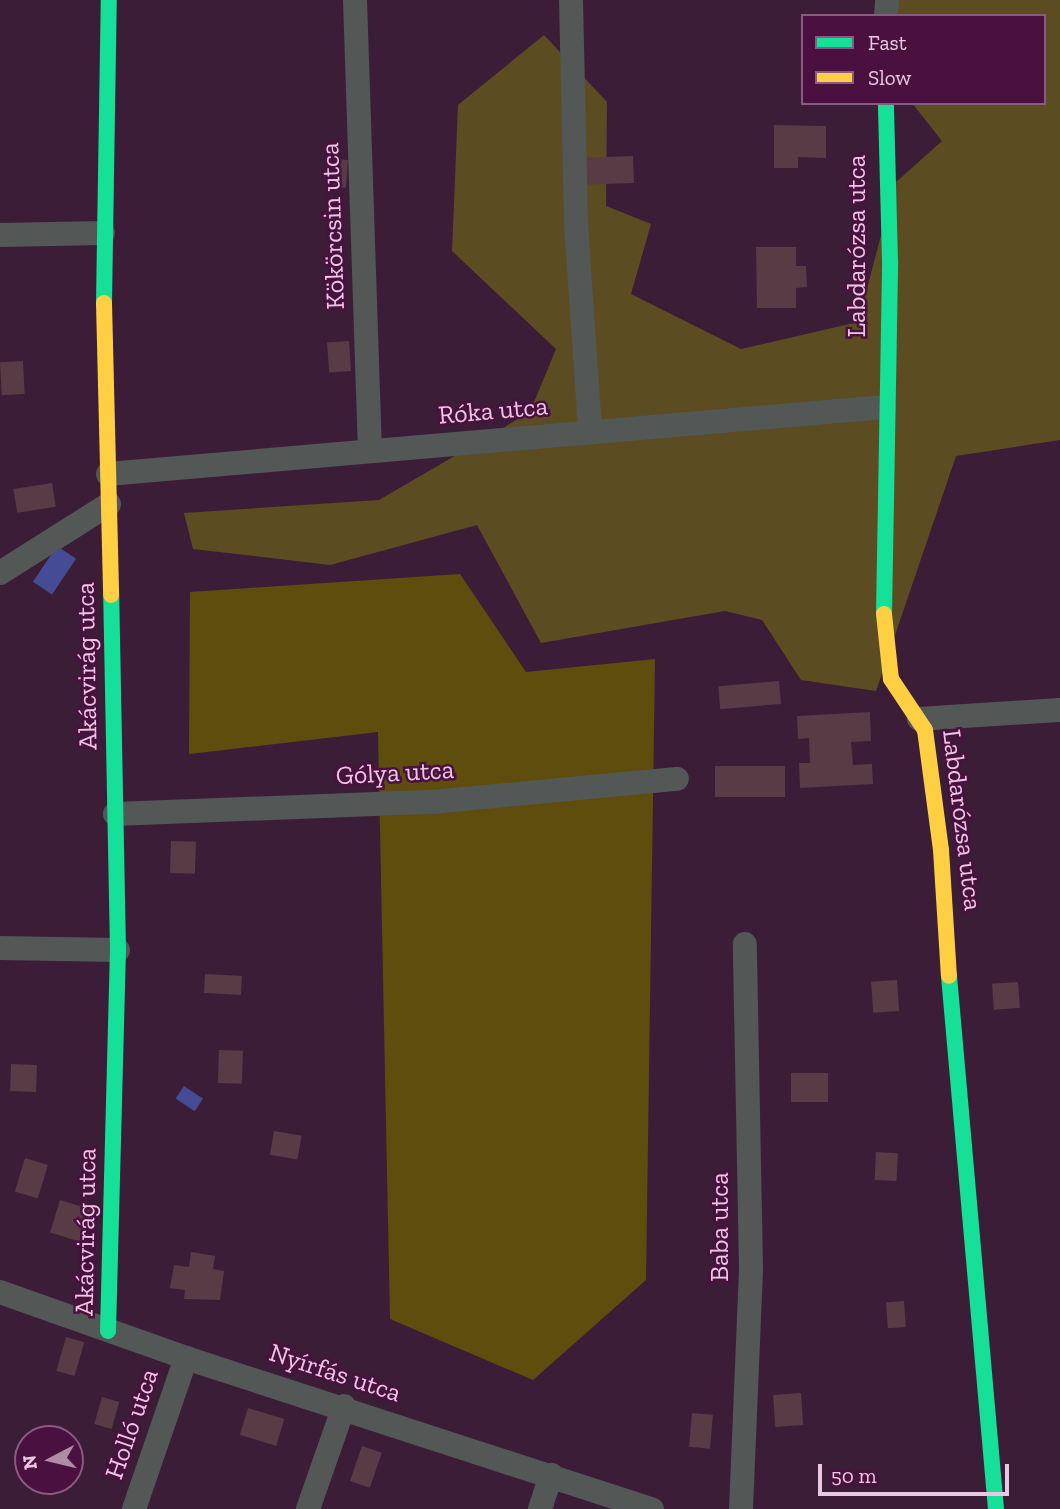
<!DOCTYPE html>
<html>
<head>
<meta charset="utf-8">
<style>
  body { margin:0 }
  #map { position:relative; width:1060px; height:1509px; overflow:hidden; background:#3c1d37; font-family:"Zilla Slab",serif }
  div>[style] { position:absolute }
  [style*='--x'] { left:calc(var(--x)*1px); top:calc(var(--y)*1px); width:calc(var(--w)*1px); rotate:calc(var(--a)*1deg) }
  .green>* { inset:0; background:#5f4d0d }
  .forest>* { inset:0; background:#5c4c21 }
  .water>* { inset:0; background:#454b94; transform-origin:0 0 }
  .building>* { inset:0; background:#583b44; transform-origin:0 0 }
  .street>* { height:24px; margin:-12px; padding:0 12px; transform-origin:12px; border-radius:12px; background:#535755 }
  .fast>* { height:16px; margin:-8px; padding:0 8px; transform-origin:8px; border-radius:8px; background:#16e098 }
  .slow>* { height:16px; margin:-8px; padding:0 8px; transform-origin:8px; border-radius:8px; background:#ffcf43 }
  span { translate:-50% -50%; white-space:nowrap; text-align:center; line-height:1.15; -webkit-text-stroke:5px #491040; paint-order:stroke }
  .street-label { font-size:26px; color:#ebc8e2 }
  .legend { position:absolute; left:801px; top:14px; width:245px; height:91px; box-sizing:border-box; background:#491040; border:2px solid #8a5a81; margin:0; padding:9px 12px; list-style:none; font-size:21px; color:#ebc8e2 }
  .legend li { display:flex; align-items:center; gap:14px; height:35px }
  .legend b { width:35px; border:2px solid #8a5a81 }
  .north { position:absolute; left:14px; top:1425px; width:70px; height:70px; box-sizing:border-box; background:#491040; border:2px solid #8a5a81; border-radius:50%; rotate:263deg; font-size:19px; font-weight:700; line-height:28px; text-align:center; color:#ebc8e2 }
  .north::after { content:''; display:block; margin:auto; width:24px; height:32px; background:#ae8ca6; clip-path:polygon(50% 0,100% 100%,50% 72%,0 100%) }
  .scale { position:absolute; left:818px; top:1464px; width:191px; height:32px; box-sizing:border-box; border:4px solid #ebc8e2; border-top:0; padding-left:9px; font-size:21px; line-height:24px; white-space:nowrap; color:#ebc8e2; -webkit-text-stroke:5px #491040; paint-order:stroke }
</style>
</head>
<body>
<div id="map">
  <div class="green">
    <i style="clip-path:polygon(460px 574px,526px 672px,655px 659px,646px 1280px,533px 1380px,390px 1319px,378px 732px,189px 754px,190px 592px)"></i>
  </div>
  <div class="forest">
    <i style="clip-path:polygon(898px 0,1060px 0,1060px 440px,956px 456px,876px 691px,801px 680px,762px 620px,725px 611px,541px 643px,477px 525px,330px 565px,193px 549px,184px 513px,379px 500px,530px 412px,556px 349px,452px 251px,458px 105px,544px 35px,607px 102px,606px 206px,651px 224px,631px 294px,741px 349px,858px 322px,895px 183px,942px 141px,912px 103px,1044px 103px,1044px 16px,898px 16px)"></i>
  </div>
  <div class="water">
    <i style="left:57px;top:546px;width:23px;height:43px;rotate:34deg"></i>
    <i style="left:184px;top:1086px;width:23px;height:15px;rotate:34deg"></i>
  </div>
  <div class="building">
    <i style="clip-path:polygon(774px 125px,826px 126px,826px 158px,798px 157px,798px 168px,774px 168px)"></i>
    <i style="left:633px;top:156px;width:27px;height:49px;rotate:88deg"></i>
    <i style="left:335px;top:159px;width:13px;height:28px;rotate:4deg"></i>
    <i style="clip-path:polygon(756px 247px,796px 247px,796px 266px,806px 266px,807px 287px,796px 288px,796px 308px,757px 308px)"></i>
    <i style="left:349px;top:341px;width:30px;height:22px;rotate:86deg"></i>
    <i style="left:23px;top:361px;width:33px;height:23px;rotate:87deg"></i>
    <i style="left:52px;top:483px;width:24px;height:39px;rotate:81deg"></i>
    <i style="left:779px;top:681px;width:23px;height:61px;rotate:85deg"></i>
    <i style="clip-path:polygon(870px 712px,871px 741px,851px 742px,853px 765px,872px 764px,873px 784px,800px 788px,799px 763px,810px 763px,809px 738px,798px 739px,797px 716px)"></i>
    <i style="left:715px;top:766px;width:70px;height:31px"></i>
    <i style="left:171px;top:841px;width:25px;height:32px;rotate:2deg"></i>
    <i style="left:205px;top:974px;width:37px;height:19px;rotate:3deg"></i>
    <i style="left:897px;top:980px;width:31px;height:26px;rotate:86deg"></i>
    <i style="left:1018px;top:982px;width:26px;height:26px;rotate:86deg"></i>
    <i style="left:219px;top:1050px;width:24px;height:33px;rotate:2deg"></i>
    <i style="left:11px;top:1064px;width:26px;height:27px;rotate:2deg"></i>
    <i style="left:791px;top:1073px;width:37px;height:29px"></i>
    <i style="left:274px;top:1131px;width:28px;height:24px;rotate:10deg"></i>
    <i style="left:876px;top:1152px;width:22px;height:28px;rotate:3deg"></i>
    <i style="left:25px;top:1158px;width:24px;height:35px;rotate:17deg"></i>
    <i style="left:60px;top:1200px;width:34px;height:34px;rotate:17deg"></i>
    <i style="clip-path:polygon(191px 1252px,215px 1256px,213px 1269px,224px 1271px,220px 1300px,184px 1299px,185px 1290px,170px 1288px,174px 1265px,189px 1267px)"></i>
    <i style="left:904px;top:1301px;width:26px;height:18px;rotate:86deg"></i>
    <i style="left:66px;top:1337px;width:19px;height:35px;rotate:16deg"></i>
    <i style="left:801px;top:1393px;width:32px;height:28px;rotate:86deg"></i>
    <i style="left:102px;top:1397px;width:18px;height:28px;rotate:16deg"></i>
    <i style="left:248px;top:1408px;width:38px;height:28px;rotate:17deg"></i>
    <i style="left:692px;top:1413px;width:21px;height:34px;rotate:5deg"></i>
    <i style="left:362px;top:1446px;width:21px;height:37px;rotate:19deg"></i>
  </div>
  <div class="street">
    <i style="--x:355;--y:0;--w:451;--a:88.1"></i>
    <i style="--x:571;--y:0;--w:224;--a:88.7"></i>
    <i style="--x:576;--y:224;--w:208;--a:86.1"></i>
    <i style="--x:886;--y:16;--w:16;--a:-86"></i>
    <i style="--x:0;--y:235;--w:103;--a:-1.1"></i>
    <i style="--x:108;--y:474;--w:779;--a:-4.93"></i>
    <i style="--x:0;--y:573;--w:129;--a:-32.3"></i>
    <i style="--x:919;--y:719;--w:141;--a:-3.7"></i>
    <i style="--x:115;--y:814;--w:317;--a:-2.2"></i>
    <i style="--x:432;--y:802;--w:246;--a:-5.4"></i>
    <i style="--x:0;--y:948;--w:118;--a:1"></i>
    <i style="--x:0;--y:1292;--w:197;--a:19.5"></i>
    <i style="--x:186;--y:1358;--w:490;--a:18"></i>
    <i style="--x:134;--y:1509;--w:160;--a:-71"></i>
    <i style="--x:308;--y:1509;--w:109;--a:-70.7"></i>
    <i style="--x:540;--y:1509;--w:36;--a:-72"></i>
    <i style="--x:741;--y:1509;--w:241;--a:-87.6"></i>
    <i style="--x:751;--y:1268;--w:324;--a:-91.1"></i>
  </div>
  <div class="fast">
    <i style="--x:104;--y:303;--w:303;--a:-89.1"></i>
    <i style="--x:884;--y:614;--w:353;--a:-89"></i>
    <i style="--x:890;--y:261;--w:158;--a:-91.5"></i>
    <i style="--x:949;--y:976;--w:535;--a:84.96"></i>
    <i style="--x:108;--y:1331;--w:381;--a:-88.5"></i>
    <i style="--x:118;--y:950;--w:355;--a:-91.1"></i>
  </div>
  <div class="slow">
    <i style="--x:104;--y:303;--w:292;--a:88.6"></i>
    <i style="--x:884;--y:614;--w:65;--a:83.9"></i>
    <i style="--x:891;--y:679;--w:61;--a:56.3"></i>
    <i style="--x:925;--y:730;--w:121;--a:82.4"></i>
    <i style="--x:941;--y:850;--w:126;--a:86.4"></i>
  </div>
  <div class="street-label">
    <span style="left:333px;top:226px;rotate:-92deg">Kökörcsin utca</span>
    <span style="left:857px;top:246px;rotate:-90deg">Labdarózsa utca</span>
    <span style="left:493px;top:411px;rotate:-5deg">Róka utca</span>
    <span style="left:87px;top:666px;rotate:-91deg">Akácvirág utca</span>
    <span style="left:395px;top:773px;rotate:-3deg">Gólya utca</span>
    <span style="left:962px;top:820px;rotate:83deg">Labdarózsa utca</span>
    <span style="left:720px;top:1227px;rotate:-90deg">Baba utca</span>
    <span style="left:86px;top:1232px;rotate:-89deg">Akácvirág utca</span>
    <span style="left:335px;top:1373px;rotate:18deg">Nyírfás utca</span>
    <span style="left:132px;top:1424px;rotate:-71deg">Holló utca</span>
  </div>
  <ul class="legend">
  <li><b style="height:9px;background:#16e098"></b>Fast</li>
  <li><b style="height:9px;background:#ffcf43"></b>Slow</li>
  </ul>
  <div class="north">N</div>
  <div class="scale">50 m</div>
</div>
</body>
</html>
